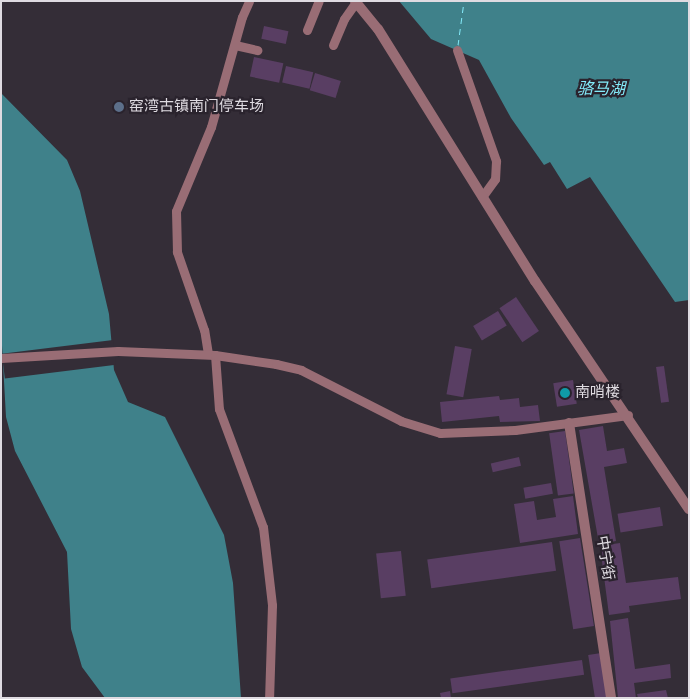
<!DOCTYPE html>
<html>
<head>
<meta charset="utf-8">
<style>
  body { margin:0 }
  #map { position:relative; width:690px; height:699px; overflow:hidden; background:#342d37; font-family:Roboto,"Noto Sans SC",sans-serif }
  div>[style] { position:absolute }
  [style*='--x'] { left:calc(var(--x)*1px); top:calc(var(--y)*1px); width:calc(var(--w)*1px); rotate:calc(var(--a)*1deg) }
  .water>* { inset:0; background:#3f818a }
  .pier>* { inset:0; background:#342d37; transform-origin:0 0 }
  .ferry>* { height:1px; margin-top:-0.5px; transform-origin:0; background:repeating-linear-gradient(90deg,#83eaf9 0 6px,transparent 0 11px) }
  .building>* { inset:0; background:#593e63; transform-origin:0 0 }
  .service>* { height:9px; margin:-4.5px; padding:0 4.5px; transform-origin:4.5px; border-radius:4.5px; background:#996d75 }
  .pedestrian>* { height:10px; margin:-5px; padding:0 5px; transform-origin:5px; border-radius:5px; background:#996d75 }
  .tertiary>* { height:10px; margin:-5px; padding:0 5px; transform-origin:5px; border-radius:5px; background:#996d75 }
  .dots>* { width:14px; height:14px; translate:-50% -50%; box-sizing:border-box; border:2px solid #2a232d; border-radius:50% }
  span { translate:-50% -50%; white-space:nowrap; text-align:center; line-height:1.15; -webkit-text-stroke:4.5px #2a232d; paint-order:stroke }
  .poi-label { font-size:15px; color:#dfdbe1 }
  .left { translate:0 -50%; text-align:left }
  .street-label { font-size:15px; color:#dfdbe1 }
  .water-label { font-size:16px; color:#83eaf9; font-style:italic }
  .frame { position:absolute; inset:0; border:2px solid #dfdbe1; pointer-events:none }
</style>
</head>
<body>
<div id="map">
  <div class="water">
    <i style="clip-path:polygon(399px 1px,689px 1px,689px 300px,675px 302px,590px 177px,567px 189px,550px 162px,544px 165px,511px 118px,479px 60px,431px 39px)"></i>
    <i style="clip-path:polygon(1px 93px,67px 160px,80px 191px,109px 314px,114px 370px,128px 402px,165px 417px,224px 535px,233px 583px,241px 698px,105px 698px,82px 667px,71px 629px,67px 552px,15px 451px,6px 417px,1px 328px)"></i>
  </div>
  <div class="pier">
    <i style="left:113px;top:340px;width:25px;height:112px;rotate:83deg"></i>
  </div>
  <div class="ferry">
    <i style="--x:458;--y:45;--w:44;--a:-82.2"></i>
  </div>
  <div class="building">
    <i style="left:264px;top:26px;width:25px;height:13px;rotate:12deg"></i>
    <i style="left:254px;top:57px;width:30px;height:20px;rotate:12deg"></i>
    <i style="left:286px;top:66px;width:28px;height:17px;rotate:13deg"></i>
    <i style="left:315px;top:73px;width:27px;height:18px;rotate:17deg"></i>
    <i style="left:516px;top:297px;width:41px;height:20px;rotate:56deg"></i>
    <i style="left:498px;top:311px;width:17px;height:29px;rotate:59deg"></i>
    <i style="left:455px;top:346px;width:17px;height:49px;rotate:10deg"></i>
    <i style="left:664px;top:366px;width:36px;height:8px;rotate:82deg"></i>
    <i style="left:573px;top:380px;width:24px;height:20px;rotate:81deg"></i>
    <i style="clip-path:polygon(499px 396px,500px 400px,519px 398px,520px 407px,538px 405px,540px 421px,500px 422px,499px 416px,442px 422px,440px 402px)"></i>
    <i style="clip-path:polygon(603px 426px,607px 451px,624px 448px,627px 463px,604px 467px,616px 541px,599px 544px,579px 430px)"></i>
    <i style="left:565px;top:431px;width:63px;height:16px;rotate:82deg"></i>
    <i style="left:519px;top:457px;width:9px;height:29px;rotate:77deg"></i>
    <i style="left:551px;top:483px;width:11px;height:28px;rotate:80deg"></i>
    <i style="clip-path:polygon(573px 496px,578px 534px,520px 543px,514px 504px,534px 501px,537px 520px,556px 517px,553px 499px)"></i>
    <i style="left:660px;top:507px;width:19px;height:43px;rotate:81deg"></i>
    <i style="left:580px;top:538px;width:89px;height:21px;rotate:81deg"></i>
    <i style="left:552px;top:542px;width:29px;height:126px;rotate:82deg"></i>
    <i style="clip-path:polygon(620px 543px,626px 583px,678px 577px,681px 599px,629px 606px,630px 612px,609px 615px,600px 546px)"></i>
    <i style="left:401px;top:551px;width:45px;height:25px;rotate:84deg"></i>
    <i style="clip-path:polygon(628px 618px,635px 669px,670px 664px,671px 678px,634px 683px,636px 698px,618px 698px,610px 621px)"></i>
    <i style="left:601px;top:653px;width:46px;height:13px;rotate:81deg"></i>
    <i style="left:582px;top:660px;width:15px;height:133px;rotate:82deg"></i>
    <i style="clip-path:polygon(666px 690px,668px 698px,638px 698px,637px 694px)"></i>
    <i style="clip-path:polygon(450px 691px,451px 698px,441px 698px,440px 693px)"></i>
  </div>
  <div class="service">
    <i style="--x:307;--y:30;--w:31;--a:-68"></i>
    <i style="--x:235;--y:45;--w:23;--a:13"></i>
    <i style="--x:333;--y:45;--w:28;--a:-67"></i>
    <i style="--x:344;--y:19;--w:21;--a:-55"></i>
    <i style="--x:457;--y:50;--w:118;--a:70.6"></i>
    <i style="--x:496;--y:161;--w:18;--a:93"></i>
    <i style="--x:495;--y:179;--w:22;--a:126"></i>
    <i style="--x:208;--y:354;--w:24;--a:-99"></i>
    <i style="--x:204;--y:330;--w:83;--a:-109.1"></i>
    <i style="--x:177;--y:252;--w:41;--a:-91.4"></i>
    <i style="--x:176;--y:211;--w:91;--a:-67.4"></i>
    <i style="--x:211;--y:127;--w:114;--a:-74.3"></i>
    <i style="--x:242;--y:17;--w:17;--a:-66"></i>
    <i style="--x:215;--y:355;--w:54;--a:85.8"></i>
    <i style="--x:219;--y:409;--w:126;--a:69.6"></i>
    <i style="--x:263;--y:527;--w:79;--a:83.4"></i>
    <i style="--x:272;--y:605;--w:93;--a:91.8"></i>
    <i style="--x:1;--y:358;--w:117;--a:-3.4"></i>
    <i style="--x:118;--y:351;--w:97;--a:2.4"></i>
    <i style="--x:215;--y:355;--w:62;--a:8.4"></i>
    <i style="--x:276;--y:364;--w:26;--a:13"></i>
    <i style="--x:301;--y:370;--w:112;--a:27"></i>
    <i style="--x:401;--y:421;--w:41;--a:17.1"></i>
    <i style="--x:440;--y:433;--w:75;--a:-2.3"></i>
    <i style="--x:515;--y:430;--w:114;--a:-7.6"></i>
  </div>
  <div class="pedestrian">
    <i style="--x:569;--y:423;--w:278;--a:81.3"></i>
  </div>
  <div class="tertiary">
    <i style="--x:355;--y:1;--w:36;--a:51"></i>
    <i style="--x:378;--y:29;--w:297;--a:58.1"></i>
    <i style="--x:535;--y:281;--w:275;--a:56"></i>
  </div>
  <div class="dots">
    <i style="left:119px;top:107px;background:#5c6f8a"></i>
    <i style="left:565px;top:393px;background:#0f9aa8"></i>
  </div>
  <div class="poi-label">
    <span class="left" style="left:129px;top:107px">窑湾古镇南门停车场</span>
    <span class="left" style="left:575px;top:393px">南哨楼</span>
  </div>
  <div class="street-label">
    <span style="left:605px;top:558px;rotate:81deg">中宁街</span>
  </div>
  <div class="water-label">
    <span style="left:601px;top:89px">骆马湖</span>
  </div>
  <div class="frame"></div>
</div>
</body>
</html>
